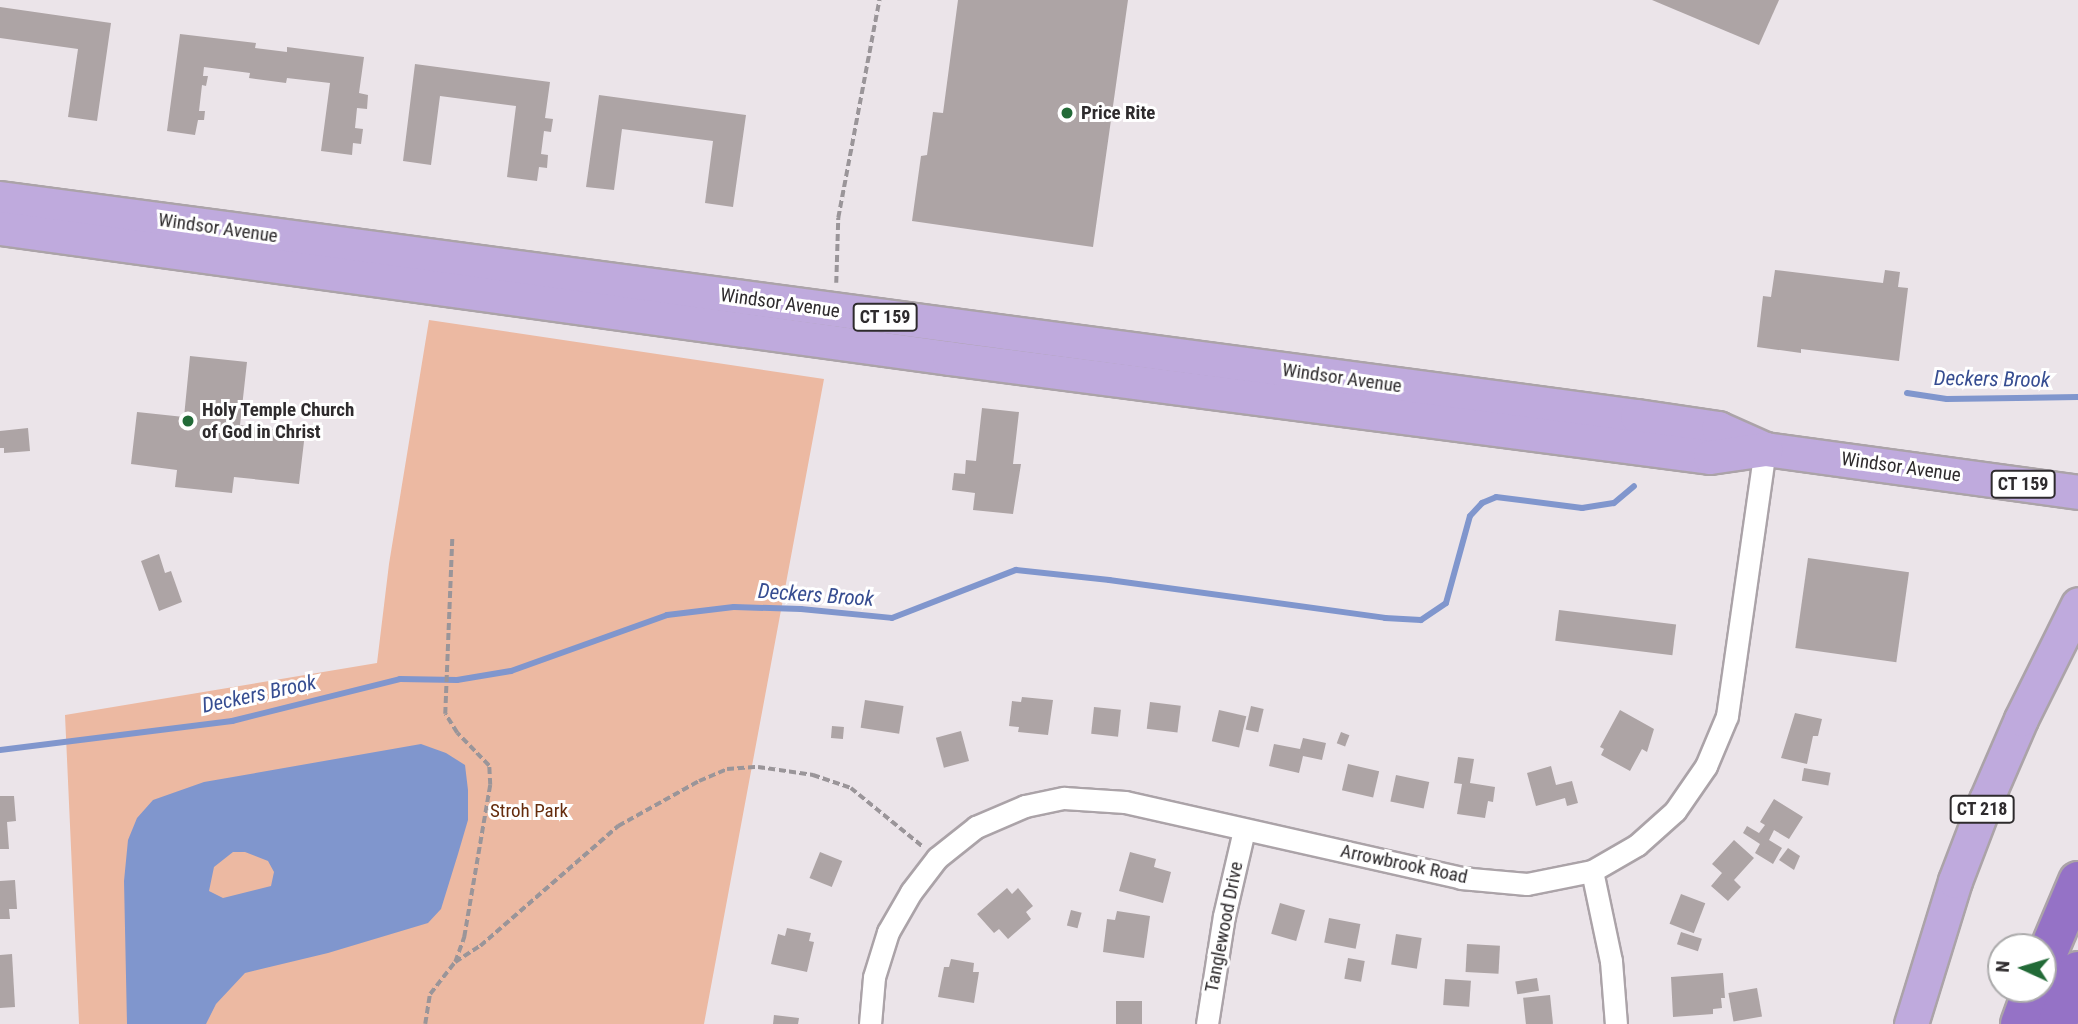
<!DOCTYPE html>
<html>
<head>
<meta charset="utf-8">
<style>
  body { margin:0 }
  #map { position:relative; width:2078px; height:1024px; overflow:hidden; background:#ebe4e9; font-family:"Roboto Condensed",sans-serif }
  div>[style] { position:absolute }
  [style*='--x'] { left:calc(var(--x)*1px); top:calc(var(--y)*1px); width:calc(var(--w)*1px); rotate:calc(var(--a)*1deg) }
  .green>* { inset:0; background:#ecb9a2 }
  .water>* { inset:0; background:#8096cd }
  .stream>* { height:6px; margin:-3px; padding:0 3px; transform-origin:3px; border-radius:3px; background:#8096cd }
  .building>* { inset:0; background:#ada4a5; transform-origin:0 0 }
  .path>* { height:3.5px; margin-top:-1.75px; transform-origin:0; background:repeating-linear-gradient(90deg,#9a9599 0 7px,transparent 0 10.5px) }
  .roads { filter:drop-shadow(2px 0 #aba3a8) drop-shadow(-2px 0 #aba3a8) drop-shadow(0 2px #aba3a8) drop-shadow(0 -2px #aba3a8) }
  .street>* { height:21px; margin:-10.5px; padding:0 10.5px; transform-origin:10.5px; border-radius:10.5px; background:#fff }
  .primary>* { height:33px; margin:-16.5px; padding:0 16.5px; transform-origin:16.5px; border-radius:16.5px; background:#bfaadd }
  .highway>* { height:38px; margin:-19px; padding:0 19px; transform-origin:19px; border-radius:19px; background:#9572c6 }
  .dots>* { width:19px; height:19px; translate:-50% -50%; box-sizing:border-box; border:4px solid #fff; border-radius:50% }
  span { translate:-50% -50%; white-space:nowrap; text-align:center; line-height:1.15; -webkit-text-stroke:6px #fff; paint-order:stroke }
  .shield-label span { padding:2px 5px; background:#fff; border:2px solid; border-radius:5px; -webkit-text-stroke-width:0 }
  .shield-label { font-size:18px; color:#2e2b2d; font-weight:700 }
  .poi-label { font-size:19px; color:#2e2b2d; font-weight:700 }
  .left { translate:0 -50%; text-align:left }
  .street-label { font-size:19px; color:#2e2b2d }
  .park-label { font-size:19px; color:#652c0d }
  .water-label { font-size:21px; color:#364d91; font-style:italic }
  .north { position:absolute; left:1987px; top:933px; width:70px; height:70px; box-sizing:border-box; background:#fff; border:2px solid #abaaab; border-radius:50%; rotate:274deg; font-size:19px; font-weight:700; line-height:28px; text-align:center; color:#2e2b2d }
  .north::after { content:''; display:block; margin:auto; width:24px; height:32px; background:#226a37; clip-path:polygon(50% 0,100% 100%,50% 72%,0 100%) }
</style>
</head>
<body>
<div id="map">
  <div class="green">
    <i style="clip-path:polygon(429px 320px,824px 379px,704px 1024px,79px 1024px,65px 715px,377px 663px,389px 564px)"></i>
  </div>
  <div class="water">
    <i style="clip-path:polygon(evenodd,421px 744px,446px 753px,465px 765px,468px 790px,468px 820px,458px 854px,441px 909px,428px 923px,328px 953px,245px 973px,216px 1004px,206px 1024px,127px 1024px,124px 881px,128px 840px,137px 818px,153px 800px,204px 782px,421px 744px,233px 852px,245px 852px,268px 861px,274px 872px,271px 886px,223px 898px,209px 891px,214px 867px,233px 852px)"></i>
  </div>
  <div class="stream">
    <i style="--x:1907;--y:393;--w:40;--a:8.5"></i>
    <i style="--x:1947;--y:399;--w:131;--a:-0.9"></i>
    <i style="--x:0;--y:750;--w:234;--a:-7.1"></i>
    <i style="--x:232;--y:721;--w:173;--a:-14"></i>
    <i style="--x:400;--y:679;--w:57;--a:1"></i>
    <i style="--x:457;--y:680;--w:55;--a:-9.5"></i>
    <i style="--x:511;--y:671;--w:166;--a:-19.7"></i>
    <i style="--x:667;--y:615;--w:67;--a:-6.8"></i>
    <i style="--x:734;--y:607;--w:67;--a:1.7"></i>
    <i style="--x:801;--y:609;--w:91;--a:5.6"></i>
    <i style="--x:892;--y:618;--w:133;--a:-21.2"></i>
    <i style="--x:1016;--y:570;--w:94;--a:6.1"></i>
    <i style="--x:1109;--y:580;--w:279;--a:7.8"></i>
    <i style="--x:1385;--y:618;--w:36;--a:3"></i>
    <i style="--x:1421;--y:620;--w:30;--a:-34"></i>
    <i style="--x:1446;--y:603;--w:90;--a:-74.6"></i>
    <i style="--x:1470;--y:516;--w:18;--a:-47"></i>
    <i style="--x:1482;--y:503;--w:15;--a:-23"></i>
    <i style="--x:1496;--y:497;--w:87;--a:7.3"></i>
    <i style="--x:1582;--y:508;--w:32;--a:-9"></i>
    <i style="--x:1614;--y:503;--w:26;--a:-40"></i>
  </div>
  <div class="building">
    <i style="clip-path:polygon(958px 0,1128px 0,1093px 247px,912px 221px,921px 156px,927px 155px,933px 112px,943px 113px)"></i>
    <i style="clip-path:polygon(1652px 0,1779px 0,1759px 45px)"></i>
    <i style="clip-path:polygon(0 7px,111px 23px,97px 121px,68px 117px,78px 49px,0 38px)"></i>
    <i style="clip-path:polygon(180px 34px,256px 43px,255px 48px,287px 52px,287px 47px,364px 57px,359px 93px,368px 95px,367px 109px,357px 108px,355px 128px,363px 129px,361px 144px,353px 143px,352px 155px,321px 151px,330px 83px,287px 78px,286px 83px,249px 78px,250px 73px,204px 67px,203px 76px,208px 76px,206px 86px,202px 85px,199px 111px,205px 111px,204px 120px,198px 120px,195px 135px,167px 131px)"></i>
    <i style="clip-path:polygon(415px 64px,550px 82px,545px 118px,553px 119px,551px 132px,544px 131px,541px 154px,548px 155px,547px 168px,539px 167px,537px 181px,507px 177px,516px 106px,440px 96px,431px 165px,403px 161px)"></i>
    <i style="clip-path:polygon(599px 95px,746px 115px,733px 207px,705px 203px,713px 141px,622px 129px,614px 190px,586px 187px)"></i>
    <i style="clip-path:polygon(1775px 270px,1883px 283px,1885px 270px,1900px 272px,1898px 287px,1908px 288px,1899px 361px,1801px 349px,1801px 353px,1757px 347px,1763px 296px,1771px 297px)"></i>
    <i style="clip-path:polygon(190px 356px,247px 362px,240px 425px,305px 433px,299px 484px,234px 477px,232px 493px,175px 487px,177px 470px,131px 464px,137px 412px,184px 417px)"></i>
    <i style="clip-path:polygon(982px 408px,1019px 412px,1013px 464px,1021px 464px,1013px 514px,973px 510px,975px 493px,952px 490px,954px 473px,965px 474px,966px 460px,976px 461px)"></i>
    <i style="clip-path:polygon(28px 428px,30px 451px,4px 453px,4px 448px,0 448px,0 431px)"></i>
    <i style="clip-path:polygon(159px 554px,165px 573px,171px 571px,182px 602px,159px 611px,141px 561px)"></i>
    <i style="left:1808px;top:558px;width:102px;height:91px;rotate:8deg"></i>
    <i style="left:1559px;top:610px;width:118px;height:31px;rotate:7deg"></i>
    <i style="clip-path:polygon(1022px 697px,1053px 700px,1048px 735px,1018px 732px,1019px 727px,1009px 726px,1012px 701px,1021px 702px)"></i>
    <i style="left:865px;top:700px;width:39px;height:28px;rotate:9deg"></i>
    <i style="left:1150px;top:702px;width:31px;height:27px;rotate:7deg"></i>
    <i style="left:1251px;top:706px;width:13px;height:24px;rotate:13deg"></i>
    <i style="left:1094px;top:707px;width:27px;height:27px;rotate:6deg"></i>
    <i style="left:1219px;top:710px;width:28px;height:32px;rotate:13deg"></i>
    <i style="clip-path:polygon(1620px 710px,1654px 729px,1647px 752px,1642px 749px,1630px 771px,1601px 755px,1604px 749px,1600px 747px)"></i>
    <i style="clip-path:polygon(1795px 713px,1822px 719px,1818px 736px,1813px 736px,1807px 764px,1781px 758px)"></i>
    <i style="left:832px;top:726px;width:12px;height:12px;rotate:5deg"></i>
    <i style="left:961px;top:731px;width:31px;height:26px;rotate:75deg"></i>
    <i style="left:1341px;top:732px;width:9px;height:12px;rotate:21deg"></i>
    <i style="clip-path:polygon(1303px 738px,1326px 743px,1322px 760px,1303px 756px,1299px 773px,1269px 766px,1274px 744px,1300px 749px)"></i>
    <i style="clip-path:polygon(1458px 757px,1474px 759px,1470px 783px,1495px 787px,1493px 802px,1488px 801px,1485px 818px,1457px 814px,1462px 784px,1454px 783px)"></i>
    <i style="left:1348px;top:764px;width:32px;height:27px;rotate:13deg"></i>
    <i style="clip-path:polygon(1551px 766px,1556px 785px,1572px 781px,1578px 803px,1567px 806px,1565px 798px,1536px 806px,1527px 773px)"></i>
    <i style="left:1804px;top:768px;width:27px;height:13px;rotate:10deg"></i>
    <i style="left:1396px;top:775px;width:34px;height:27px;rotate:12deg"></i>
    <i style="clip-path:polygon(0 796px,14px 796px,16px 821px,7px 822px,9px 849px,0 849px)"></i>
    <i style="clip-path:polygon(1774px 799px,1803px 817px,1789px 839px,1774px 830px,1769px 840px,1782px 848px,1773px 864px,1755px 853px,1760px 844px,1743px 833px,1747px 826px,1759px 833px,1765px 825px,1760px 822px)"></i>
    <i style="clip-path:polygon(1734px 840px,1754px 858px,1734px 880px,1741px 887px,1728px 901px,1711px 886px,1722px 873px,1712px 864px)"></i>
    <i style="clip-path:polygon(1788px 848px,1800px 856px,1794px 870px,1779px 860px)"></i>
    <i style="left:820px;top:852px;width:24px;height:28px;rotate:22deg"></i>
    <i style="clip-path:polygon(1130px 852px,1156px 859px,1154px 867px,1171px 872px,1163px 903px,1119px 891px)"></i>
    <i style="clip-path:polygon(15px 880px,17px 909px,9px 909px,10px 919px,0 919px,0 881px)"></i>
    <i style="clip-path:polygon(1007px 888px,1012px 894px,1018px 888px,1033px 906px,1026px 912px,1031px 919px,1008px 939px,999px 929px,994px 933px,977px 914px)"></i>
    <i style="left:1681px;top:894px;width:26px;height:32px;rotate:21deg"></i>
    <i style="left:1280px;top:903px;width:26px;height:32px;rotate:16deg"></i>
    <i style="left:1071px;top:910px;width:11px;height:16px;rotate:15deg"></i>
    <i style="clip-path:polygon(1117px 911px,1150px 916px,1144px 958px,1103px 952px,1107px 919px,1115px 920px)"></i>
    <i style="left:1329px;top:918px;width:32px;height:25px;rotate:11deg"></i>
    <i style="clip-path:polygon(787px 928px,811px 933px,809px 941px,814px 942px,807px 972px,771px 964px,778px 934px,785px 936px)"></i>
    <i style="left:1681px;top:932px;width:22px;height:13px;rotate:18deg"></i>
    <i style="left:1396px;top:934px;width:26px;height:31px;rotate:9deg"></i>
    <i style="left:1467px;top:944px;width:33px;height:28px;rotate:3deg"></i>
    <i style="clip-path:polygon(12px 954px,15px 1007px,0 1008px,0 955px)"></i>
    <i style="left:1348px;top:958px;width:17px;height:21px;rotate:10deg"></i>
    <i style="clip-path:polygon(951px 959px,974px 963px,973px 972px,979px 972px,974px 1003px,938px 997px,944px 967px,949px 967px)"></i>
    <i style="clip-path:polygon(1723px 973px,1725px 998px,1721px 998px,1722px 1008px,1713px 1009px,1713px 1014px,1673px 1017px,1671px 977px)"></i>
    <i style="left:1537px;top:978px;width:13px;height:22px;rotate:81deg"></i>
    <i style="left:1445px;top:979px;width:26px;height:26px;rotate:4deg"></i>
    <i style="left:1757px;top:988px;width:29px;height:29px;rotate:80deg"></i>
    <i style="left:1550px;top:995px;width:29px;height:27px;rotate:84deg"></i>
    <i style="left:1116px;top:1001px;width:26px;height:23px"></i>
    <i style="clip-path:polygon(774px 1015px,799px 1018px,798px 1024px,773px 1024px)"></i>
  </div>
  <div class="path">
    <i style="--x:836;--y:283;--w:65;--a:-88.2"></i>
    <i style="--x:838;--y:218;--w:222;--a:-79.3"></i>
    <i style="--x:455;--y:962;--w:30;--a:-33"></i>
    <i style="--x:480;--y:946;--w:183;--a:-41"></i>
    <i style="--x:618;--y:826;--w:93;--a:-29.1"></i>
    <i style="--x:699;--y:781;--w:30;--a:-23"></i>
    <i style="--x:727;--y:769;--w:31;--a:-4"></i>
    <i style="--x:758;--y:767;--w:56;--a:8.3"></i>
    <i style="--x:813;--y:775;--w:40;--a:18.9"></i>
    <i style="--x:851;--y:788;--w:92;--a:39.2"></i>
    <i style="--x:425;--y:1024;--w:30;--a:-81"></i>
    <i style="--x:430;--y:994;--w:41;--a:-52"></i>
    <i style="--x:455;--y:962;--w:27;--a:-70"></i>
    <i style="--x:464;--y:937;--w:154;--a:-80.3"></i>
    <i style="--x:490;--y:785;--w:19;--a:-93"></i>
    <i style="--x:489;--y:766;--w:46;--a:-134.1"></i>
    <i style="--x:457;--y:733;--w:22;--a:-122"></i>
    <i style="--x:445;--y:714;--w:178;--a:-87.7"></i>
  </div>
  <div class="roads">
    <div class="street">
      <i style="--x:1592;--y:871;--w:92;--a:78.1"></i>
      <i style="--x:1611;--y:961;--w:63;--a:85.5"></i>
      <i style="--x:870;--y:1024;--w:47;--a:-85.1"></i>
      <i style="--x:874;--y:977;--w:47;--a:-72.7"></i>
      <i style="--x:888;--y:932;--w:46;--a:-60.1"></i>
      <i style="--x:911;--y:892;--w:43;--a:-52.6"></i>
      <i style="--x:937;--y:858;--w:50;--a:-38.5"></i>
      <i style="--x:976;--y:827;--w:53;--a:-23.2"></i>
      <i style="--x:1025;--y:806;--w:40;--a:-12"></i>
      <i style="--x:1064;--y:798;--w:61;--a:3.8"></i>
      <i style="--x:1125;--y:802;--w:344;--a:12.7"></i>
      <i style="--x:1461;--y:878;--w:66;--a:5.2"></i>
      <i style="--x:1527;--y:884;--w:66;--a:-11.3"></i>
      <i style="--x:1592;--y:871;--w:52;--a:-30"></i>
      <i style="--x:1637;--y:845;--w:51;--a:-41.8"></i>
      <i style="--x:1675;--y:811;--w:55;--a:-55.4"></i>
      <i style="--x:1706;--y:766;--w:54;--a:-67.2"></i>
      <i style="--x:1727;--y:716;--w:270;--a:-81.9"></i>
      <i style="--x:1207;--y:1024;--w:109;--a:-81.1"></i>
      <i style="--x:1224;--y:916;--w:88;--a:-76.9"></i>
    </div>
    <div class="primary">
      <i style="--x:0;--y:198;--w:1651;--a:7.59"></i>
      <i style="--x:1637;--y:416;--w:82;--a:8.4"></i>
      <i style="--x:1718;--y:428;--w:51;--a:24.1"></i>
      <i style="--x:1765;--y:449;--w:316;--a:7.8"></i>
      <i style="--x:0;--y:228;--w:958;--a:7.8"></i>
      <i style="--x:949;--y:358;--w:767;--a:7.41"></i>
      <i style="--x:1710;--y:457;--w:56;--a:-8.3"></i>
      <i style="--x:1911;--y:1024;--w:150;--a:-72.9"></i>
      <i style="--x:1955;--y:881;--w:87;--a:-69.1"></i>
      <i style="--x:1986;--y:800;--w:88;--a:-66.6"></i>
      <i style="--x:2021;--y:719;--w:128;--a:-63.6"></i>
    </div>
    <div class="highway">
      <i style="--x:2043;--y:964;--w:90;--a:-67.1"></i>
      <i style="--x:2020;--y:1024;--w:37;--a:-70"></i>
      <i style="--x:2057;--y:1024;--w:57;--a:-68.4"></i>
    </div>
  </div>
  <div class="dots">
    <i style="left:1067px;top:113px;background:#226a37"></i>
    <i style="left:188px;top:421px;background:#226a37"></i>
  </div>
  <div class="shield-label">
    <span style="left:885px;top:317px">CT 159</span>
    <span style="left:2023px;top:484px">CT 159</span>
    <span style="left:1982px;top:809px">CT 218</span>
  </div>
  <div class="poi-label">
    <span class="left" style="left:1081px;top:113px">Price Rite</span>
    <span class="left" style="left:202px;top:421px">Holy Temple Church<br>of God in Christ</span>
  </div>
  <div class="street-label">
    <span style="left:218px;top:228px;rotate:8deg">Windsor Avenue</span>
    <span style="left:780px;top:303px;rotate:8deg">Windsor Avenue</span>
    <span style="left:1342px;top:378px;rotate:8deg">Windsor Avenue</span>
    <span style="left:1901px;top:467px;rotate:8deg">Windsor Avenue</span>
    <span style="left:1404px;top:864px;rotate:12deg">Arrowbrook Road</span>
    <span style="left:1224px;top:927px;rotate:-79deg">Tanglewood Drive</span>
  </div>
  <div class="park-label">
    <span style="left:529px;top:811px">Stroh Park</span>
  </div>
  <div class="water-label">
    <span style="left:1992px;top:379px;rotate:1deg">Deckers Brook</span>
    <span style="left:816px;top:595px;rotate:4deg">Deckers Brook</span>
    <span style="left:259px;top:694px;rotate:-12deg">Deckers Brook</span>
  </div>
  <div class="north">N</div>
</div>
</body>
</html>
